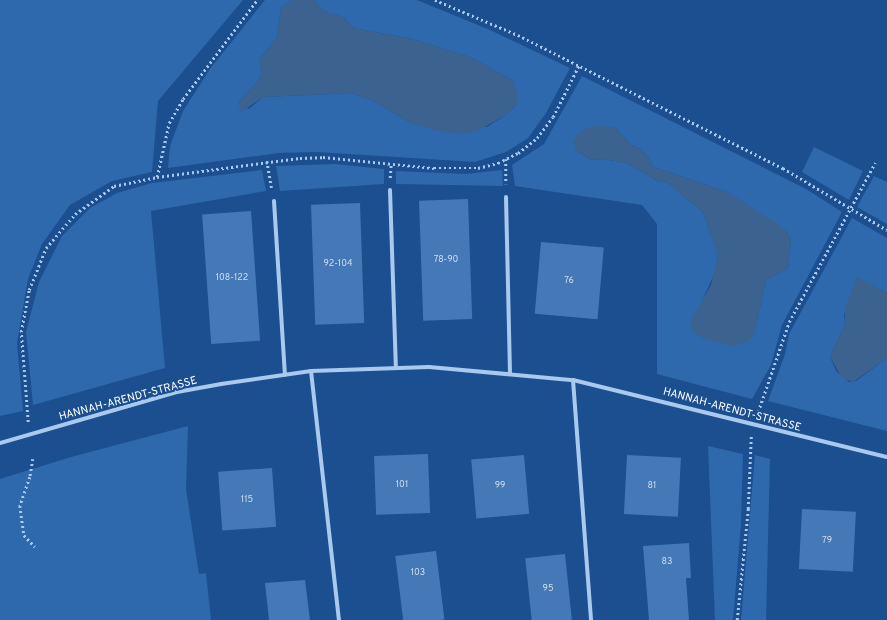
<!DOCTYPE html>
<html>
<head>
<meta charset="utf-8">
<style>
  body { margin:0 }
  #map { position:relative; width:887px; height:620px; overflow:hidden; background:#1b4f8f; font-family:Overpass,sans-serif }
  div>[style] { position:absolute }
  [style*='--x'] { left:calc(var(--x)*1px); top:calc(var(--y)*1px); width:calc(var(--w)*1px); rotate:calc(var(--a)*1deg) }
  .green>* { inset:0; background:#2e69ad }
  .water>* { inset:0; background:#3c6290 }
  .building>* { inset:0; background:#4478b7; transform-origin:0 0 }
  .path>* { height:2.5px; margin-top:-1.25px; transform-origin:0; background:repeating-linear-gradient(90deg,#a9c9ee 0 2px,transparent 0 5px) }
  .street>* { height:4px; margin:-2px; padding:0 2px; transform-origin:2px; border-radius:2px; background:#a9c9ee }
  span { translate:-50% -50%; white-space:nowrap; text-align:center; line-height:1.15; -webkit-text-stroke:4px #1b4f8f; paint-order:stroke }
  .number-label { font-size:9px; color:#d0dded }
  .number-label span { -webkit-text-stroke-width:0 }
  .street-label { font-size:11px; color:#fff }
</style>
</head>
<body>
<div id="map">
  <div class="green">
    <i style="clip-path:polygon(0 0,243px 0,158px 101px,152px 172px,112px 181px,70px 205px,42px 244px,28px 279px,17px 343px,23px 411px,0 416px)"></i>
    <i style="clip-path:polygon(265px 0,292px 0,281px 8px,277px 37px,259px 60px,262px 73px,258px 81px,238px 103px,249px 109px,263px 97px,351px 93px,370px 99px,411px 123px,487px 127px,507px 114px,517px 104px,512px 80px,470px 57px,412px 39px,354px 28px,343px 17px,325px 12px,314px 0,417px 0,490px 30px,570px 68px,546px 113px,528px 138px,506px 152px,475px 162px,317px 152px,279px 153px,168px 168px,170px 146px,183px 111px,210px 69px)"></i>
    <i style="clip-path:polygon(evenodd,582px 76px,806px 189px,842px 212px,782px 325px,771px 365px,752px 399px,657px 374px,657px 224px,642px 205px,515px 186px,512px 165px,544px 144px,582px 76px,606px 127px,615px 127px,630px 144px,640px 149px,649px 158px,653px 167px,727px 192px,787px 232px,791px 240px,788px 268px,766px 280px,754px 334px,703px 299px,716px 270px,718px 255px,703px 212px,667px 182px,658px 181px,627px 163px,604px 159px,592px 160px,576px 151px,606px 127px)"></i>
    <i style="clip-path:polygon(814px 147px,863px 171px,849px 200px,802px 172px)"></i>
    <i style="clip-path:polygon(335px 164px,384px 169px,384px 184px,280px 191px,276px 166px)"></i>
    <i style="clip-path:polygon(262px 170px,266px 191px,151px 211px,165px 368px,33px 405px,26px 332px,39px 282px,62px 236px,90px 208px,117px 193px,152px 183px)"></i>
    <i style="clip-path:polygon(502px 170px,503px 186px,396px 184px,396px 171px,466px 174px)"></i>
    <i style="clip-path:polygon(874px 176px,887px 182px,887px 224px,857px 207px)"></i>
    <i style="clip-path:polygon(852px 218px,887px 238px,887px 293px,857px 278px,844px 315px,845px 324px,830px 357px,836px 371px,849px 382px,856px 381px,887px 358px,887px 431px,768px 401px,785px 354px,789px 334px)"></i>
    <i style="clip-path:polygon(188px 426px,186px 489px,199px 574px,206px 573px,211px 620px,0 620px,0 479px,71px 457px)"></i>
    <i style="clip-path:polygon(708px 446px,743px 454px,741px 525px,733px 620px,715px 620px)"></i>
    <i style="clip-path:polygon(755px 455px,770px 459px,766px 620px,741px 620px)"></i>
  </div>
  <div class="water">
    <i style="clip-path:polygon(292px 0,314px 0,325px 12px,343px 17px,354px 28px,412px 39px,470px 57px,512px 80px,517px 92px,517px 104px,507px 114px,478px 131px,462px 134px,437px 131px,411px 123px,370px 99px,351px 93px,263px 97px,241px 112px,238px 103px,258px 81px,262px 73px,259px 60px,277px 37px,281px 8px)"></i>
    <i style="clip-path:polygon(595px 126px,615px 127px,630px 144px,640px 149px,649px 158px,653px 167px,727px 192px,778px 224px,787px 232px,791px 240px,788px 268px,766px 280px,754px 334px,748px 342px,730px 346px,703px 338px,693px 332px,690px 322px,711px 285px,718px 256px,703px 212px,667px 182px,658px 181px,627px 163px,604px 159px,592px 160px,576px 151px,573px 142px,578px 134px,586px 128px)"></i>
    <i style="clip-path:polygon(857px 277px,887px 293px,887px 358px,853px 382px,842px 378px,830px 357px,845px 324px,845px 309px)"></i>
  </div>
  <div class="building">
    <i style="left:468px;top:199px;width:120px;height:49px;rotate:88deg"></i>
    <i style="left:360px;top:203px;width:120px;height:49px;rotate:88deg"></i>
    <i style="left:251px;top:211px;width:130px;height:49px;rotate:86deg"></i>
    <i style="left:541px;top:242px;width:63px;height:72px;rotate:5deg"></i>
    <i style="left:428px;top:454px;width:59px;height:54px;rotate:88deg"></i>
    <i style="left:524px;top:455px;width:59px;height:53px;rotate:85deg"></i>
    <i style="left:627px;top:455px;width:54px;height:59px;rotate:3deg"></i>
    <i style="left:272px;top:468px;width:59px;height:54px;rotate:86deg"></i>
    <i style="left:802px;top:509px;width:54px;height:60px;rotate:3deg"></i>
    <i style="clip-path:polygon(689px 543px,691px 578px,686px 578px,689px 620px,649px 620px,643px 546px)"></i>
    <i style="left:436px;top:551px;width:69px;height:41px;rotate:83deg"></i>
    <i style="left:565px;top:554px;width:66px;height:40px;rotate:84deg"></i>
    <i style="clip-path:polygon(305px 580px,310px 620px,269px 620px,265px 583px)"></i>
  </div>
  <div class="path">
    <i style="--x:435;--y:0;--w:90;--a:22.9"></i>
    <i style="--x:518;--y:35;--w:297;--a:26.7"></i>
    <i style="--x:783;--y:168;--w:121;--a:30.8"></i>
    <i style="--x:506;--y:159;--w:25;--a:90"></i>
    <i style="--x:267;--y:161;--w:27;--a:80"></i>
    <i style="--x:157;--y:177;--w:55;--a:-77.5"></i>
    <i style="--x:169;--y:123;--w:28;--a:-60"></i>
    <i style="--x:183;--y:99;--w:124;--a:-53.2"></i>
    <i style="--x:390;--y:178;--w:14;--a:-86"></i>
    <i style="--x:758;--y:412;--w:95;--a:-71"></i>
    <i style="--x:789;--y:322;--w:181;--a:-61.6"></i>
    <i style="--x:28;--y:422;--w:90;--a:-94.4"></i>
    <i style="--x:21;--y:332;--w:43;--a:-79.2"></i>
    <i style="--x:29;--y:290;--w:45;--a:-68"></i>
    <i style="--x:46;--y:248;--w:45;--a:-49.5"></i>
    <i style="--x:75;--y:214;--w:48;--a:-35.7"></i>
    <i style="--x:114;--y:186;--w:44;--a:-11.8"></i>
    <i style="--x:157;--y:177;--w:144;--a:-7.6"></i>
    <i style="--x:300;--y:158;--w:23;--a:-2"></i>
    <i style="--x:323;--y:157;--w:112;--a:5.7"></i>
    <i style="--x:434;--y:168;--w:44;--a:0"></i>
    <i style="--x:478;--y:168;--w:21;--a:-14"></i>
    <i style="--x:498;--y:163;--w:22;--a:-27"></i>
    <i style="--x:518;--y:153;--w:24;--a:-38"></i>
    <i style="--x:537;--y:138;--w:26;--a:-53"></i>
    <i style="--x:553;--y:117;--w:58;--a:-63.4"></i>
    <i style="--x:33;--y:459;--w:18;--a:99"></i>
    <i style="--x:30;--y:477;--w:31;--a:109"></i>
    <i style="--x:20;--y:506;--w:29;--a:82"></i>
    <i style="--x:24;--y:535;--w:16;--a:47"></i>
    <i style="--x:737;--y:620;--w:112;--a:-84.3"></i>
    <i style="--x:748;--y:509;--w:73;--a:-87.6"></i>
  </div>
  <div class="street">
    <i style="--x:390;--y:190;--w:177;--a:88.1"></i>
    <i style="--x:506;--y:197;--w:176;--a:88.7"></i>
    <i style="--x:274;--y:201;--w:174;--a:86.4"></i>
    <i style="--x:311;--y:371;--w:251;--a:83.6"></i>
    <i style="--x:573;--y:380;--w:241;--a:85.7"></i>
    <i style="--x:0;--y:443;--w:184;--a:-16.1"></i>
    <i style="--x:177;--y:392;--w:45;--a:-10.3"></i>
    <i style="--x:221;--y:384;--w:91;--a:-8.2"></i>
    <i style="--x:311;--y:371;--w:118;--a:-1.9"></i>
    <i style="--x:429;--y:367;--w:145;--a:5.2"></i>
    <i style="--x:573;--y:380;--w:323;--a:13.8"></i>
  </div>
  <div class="number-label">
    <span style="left:446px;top:260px">78-90</span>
    <span style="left:338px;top:264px">92-104</span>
    <span style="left:232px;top:278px">108-122</span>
    <span style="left:569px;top:281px">76</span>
    <span style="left:402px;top:485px">101</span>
    <span style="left:500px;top:486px">99</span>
    <span style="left:652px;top:486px">81</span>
    <span style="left:247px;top:500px">115</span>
    <span style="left:827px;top:541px">79</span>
    <span style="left:667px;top:562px">83</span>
    <span style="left:418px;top:573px">103</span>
    <span style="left:548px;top:589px">95</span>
  </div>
  <div class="street-label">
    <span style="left:128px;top:399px;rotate:-15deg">HANNAH-ARENDT-STRASSE</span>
    <span style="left:732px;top:410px;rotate:15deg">HANNAH-ARENDT-STRASSE</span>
  </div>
</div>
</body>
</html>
